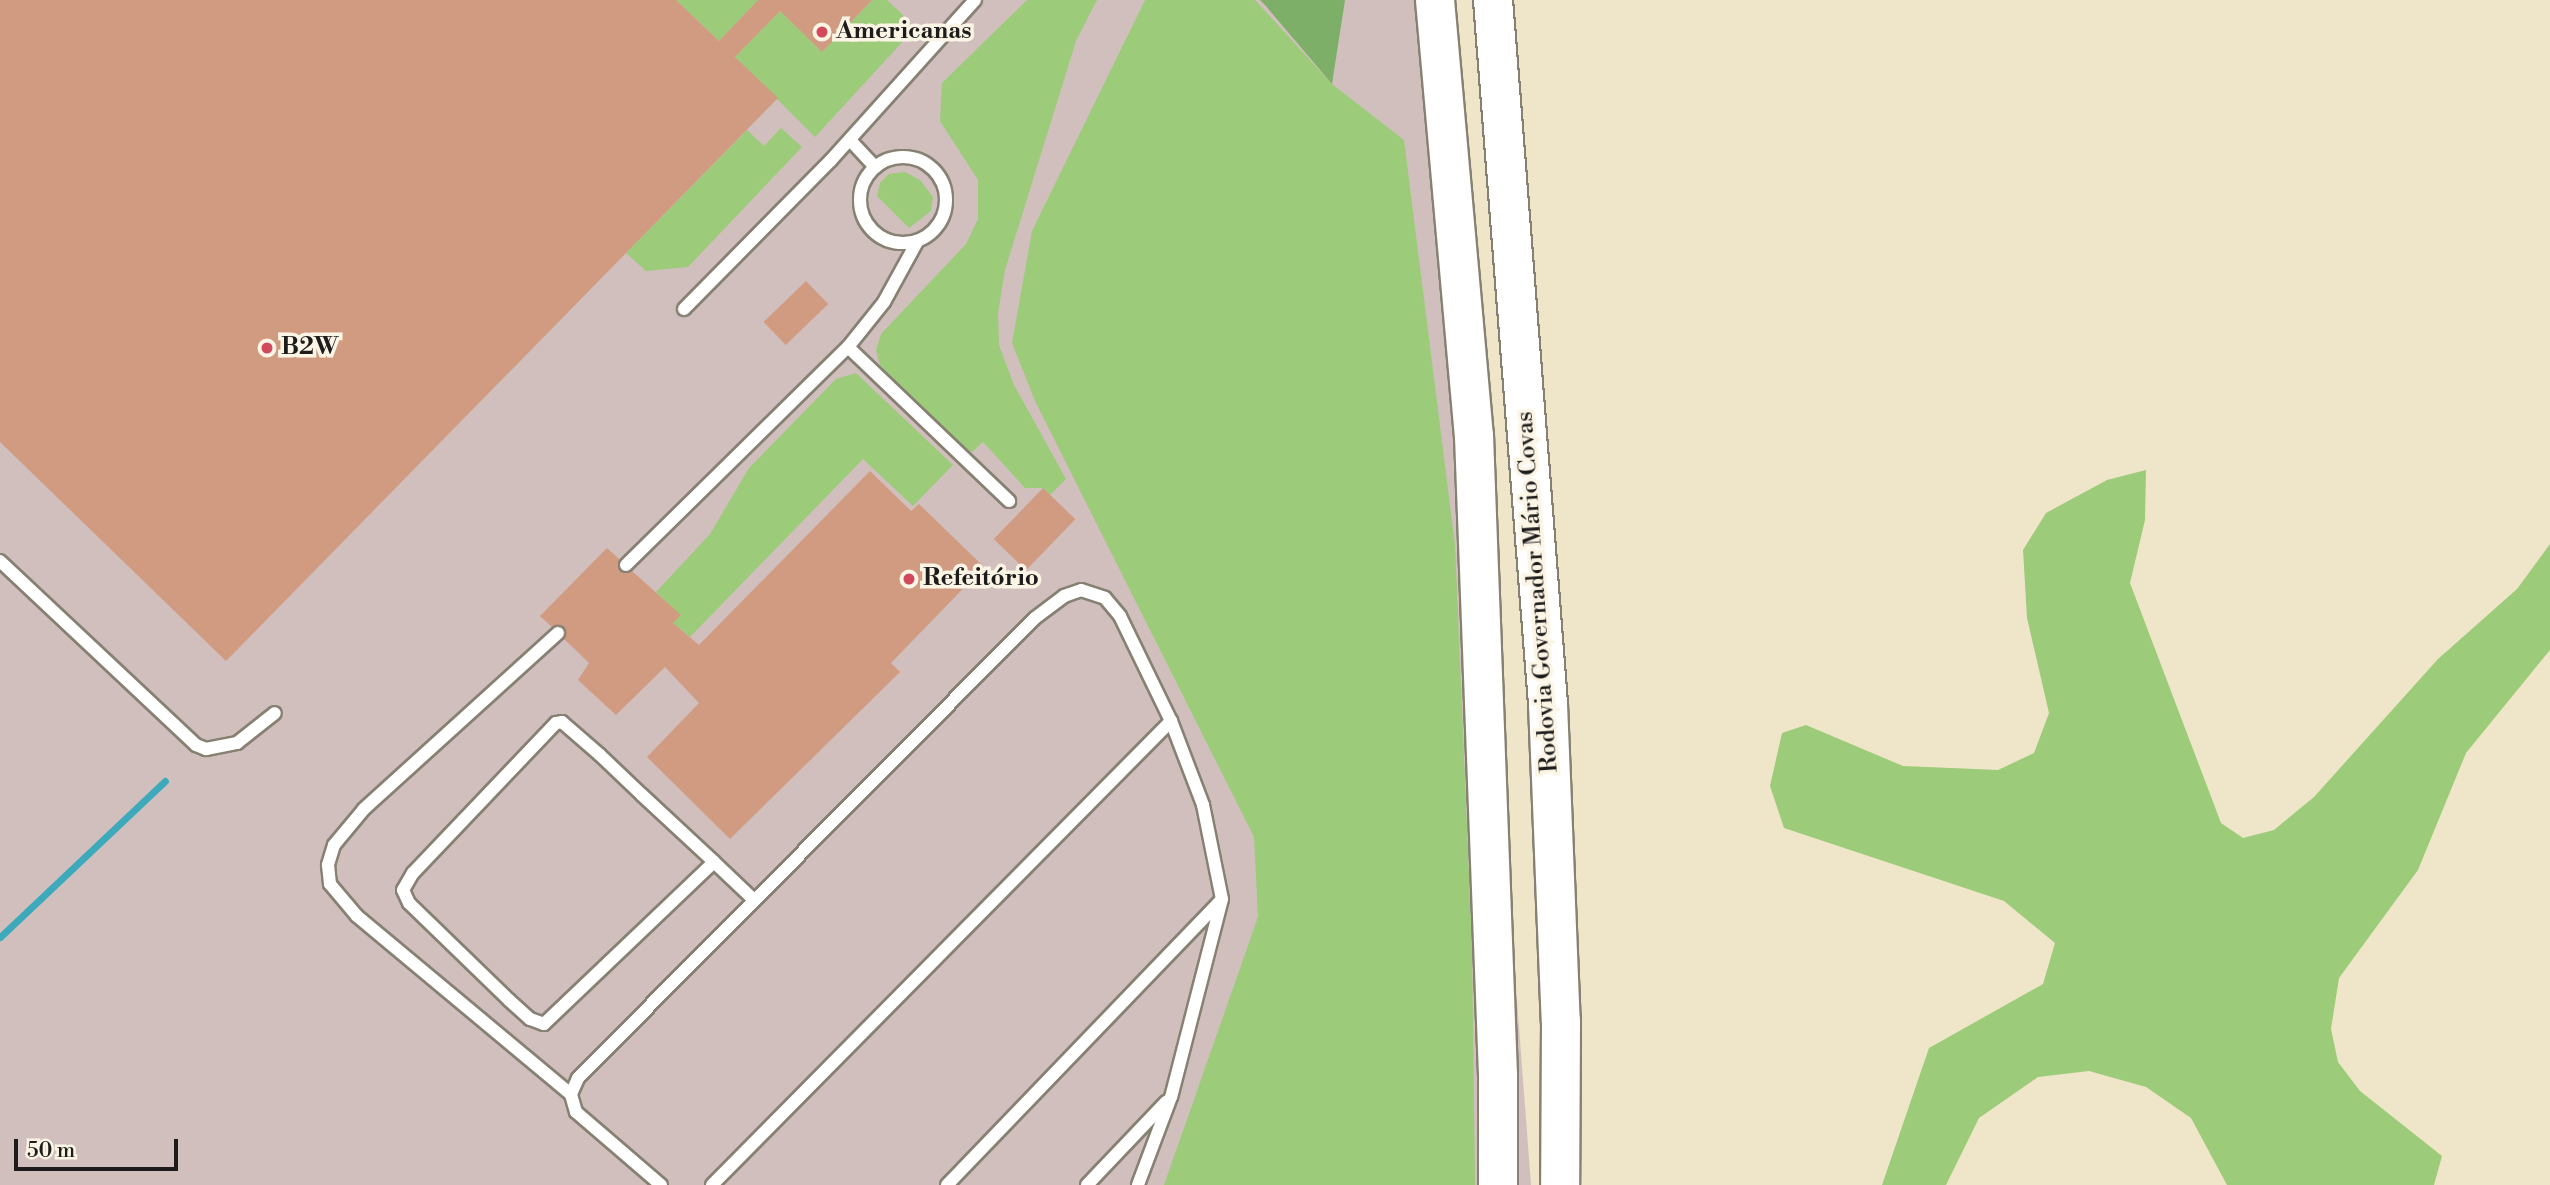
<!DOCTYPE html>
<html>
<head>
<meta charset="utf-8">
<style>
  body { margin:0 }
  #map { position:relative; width:2550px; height:1185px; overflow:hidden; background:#efe6c9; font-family:"Libre Bodoni",serif }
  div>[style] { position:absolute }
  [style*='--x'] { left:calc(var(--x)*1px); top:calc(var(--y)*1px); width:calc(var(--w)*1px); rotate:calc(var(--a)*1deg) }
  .industrial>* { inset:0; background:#d1bfbe }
  .green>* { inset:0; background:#9ccb79 }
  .forest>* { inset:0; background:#7daf69 }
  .stream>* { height:7px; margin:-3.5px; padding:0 3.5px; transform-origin:3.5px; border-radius:3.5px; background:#3caabb }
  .building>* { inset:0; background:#d19b81; transform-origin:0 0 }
  .roads { filter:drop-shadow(2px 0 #868172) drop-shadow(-2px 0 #868172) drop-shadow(0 2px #868172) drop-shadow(0 -2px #868172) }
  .service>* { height:12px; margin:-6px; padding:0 6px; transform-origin:6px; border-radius:6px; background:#fff }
  .service>.ring { margin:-6px; padding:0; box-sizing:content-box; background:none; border:12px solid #fff; border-radius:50% }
  .trunk>* { height:38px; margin:-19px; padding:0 19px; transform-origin:19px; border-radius:19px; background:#fff }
  .dots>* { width:19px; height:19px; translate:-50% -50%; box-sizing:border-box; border:4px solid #fcf5e5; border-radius:50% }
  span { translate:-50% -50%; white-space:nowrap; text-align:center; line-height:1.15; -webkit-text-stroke:7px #fcf5e5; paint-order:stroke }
  .poi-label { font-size:24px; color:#1c1c1c; font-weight:700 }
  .left { translate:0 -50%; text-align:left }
  .street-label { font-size:24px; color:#1c1c1c }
  .scale { position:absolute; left:14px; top:1139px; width:164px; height:32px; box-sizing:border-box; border:4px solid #1c1c1c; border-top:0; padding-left:9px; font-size:21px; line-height:24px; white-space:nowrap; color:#1c1c1c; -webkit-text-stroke:5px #fcf5e5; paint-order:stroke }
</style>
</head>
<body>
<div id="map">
  <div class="industrial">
    <i style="clip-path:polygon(0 0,1435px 0,1463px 290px,1531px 1185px,0 1185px)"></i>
  </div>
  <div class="green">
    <i style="clip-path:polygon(676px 0,758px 0,719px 41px)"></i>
    <i style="clip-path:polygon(872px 0,887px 0,904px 16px,906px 38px,815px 137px,735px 57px,780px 11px,822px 52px)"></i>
    <i style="clip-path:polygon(1027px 0,1097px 0,1076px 41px,1005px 270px,998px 313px,999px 345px,1014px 385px,1066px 479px,1050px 495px,1043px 488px,1025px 488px,983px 442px,972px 452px,954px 441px,880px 365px,876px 350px,881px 334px,966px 244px,978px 219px,978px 180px,940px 121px,942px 83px)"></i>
    <i style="clip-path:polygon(1145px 0,1255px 0,1332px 84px,1404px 140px,1455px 545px,1472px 944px,1475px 1185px,1164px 1185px,1258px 917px,1254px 837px,1035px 401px,1012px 343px,1032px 231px)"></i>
    <i style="clip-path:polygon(781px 128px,802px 147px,688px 267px,646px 271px,626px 253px,747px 130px,764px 146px)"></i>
    <i style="clip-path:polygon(905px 172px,920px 180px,933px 197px,931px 211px,909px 228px,877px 196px,880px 183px,889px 174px)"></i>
    <i style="clip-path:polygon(856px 373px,953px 465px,913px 506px,863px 459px,690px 637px,673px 623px,680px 615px,656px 592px,710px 534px,749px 468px,836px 379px)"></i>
    <i style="clip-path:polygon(2146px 470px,2145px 520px,2130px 583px,2221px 823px,2243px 838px,2274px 830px,2314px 797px,2438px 659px,2517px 589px,2550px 544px,2550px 650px,2466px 753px,2418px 870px,2339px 978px,2331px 1029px,2338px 1062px,2360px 1091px,2442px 1156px,2434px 1185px,2227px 1185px,2191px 1118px,2146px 1087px,2089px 1071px,2038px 1077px,1979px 1118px,1946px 1185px,1882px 1185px,1929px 1048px,2043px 984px,2055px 943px,2004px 901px,1784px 828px,1770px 786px,1782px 733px,1806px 725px,1903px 766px,1998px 770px,2034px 753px,2049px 713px,2027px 618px,2023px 550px,2046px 513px,2107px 480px)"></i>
  </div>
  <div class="forest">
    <i style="clip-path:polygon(1260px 0,1345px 0,1332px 84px,1265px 5px)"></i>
  </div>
  <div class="stream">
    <i style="--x:0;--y:937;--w:227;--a:-43.4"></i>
  </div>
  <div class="building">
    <i style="clip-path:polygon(0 0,676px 0,719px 41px,758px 0,872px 0,822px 52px,780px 11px,735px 57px,778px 98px,226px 661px,0 442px)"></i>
    <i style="left:806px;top:281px;width:32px;height:59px;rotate:46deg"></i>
    <i style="clip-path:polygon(870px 471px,911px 511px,919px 504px,984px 567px,891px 663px,900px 672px,730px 839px,647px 757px,699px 703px,665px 667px,616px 715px,578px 680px,589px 663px,564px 639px,565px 628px,552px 627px,540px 616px,607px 548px,619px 559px,620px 572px,632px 571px,681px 615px,673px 623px,699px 645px)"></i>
    <i style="left:1043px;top:488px;width:45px;height:71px;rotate:44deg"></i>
  </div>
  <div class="roads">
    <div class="service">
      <i style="--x:850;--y:140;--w:37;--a:47"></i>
      <i class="ring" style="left:860px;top:157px;width:74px;height:74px"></i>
      <i style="--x:684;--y:309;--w:209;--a:-45.4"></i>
      <i style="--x:831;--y:160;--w:215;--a:-48"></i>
      <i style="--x:848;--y:347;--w:223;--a:43.7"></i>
      <i style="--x:0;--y:561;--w:269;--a:43.2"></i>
      <i style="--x:196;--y:745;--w:11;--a:22"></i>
      <i style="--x:206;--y:749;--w:32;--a:-11"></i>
      <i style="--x:237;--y:743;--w:48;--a:-38.3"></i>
      <i style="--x:626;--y:565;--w:311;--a:-44.5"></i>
      <i style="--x:848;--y:347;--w:58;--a:-51.3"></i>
      <i style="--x:884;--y:302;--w:68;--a:-61.2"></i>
      <i style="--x:558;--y:633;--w:262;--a:137.8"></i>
      <i style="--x:364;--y:809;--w:47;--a:129.8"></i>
      <i style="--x:334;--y:845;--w:21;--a:107"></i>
      <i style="--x:328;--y:865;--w:19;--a:84"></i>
      <i style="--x:330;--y:884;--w:42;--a:49.8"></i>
      <i style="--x:357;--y:916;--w:278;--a:39.8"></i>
      <i style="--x:714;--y:862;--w:235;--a:136.4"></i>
      <i style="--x:544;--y:1024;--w:15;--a:-160"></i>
      <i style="--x:530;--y:1019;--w:28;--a:-138"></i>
      <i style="--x:509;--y:1000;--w:139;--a:-135.9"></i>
      <i style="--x:409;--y:903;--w:14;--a:-115"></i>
      <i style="--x:403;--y:890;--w:20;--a:-60"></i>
      <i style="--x:413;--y:873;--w:207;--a:-46.4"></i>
      <i style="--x:556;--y:723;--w:6;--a:-9"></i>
      <i style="--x:562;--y:722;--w:50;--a:41"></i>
      <i style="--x:600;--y:755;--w:58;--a:43.6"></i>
      <i style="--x:642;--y:795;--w:98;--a:42.9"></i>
      <i style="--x:714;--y:862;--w:55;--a:43.5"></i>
      <i style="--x:661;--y:1185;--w:112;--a:-139.3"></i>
      <i style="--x:576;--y:1112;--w:19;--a:-106"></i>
      <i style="--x:571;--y:1094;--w:17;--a:-66"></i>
      <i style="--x:578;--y:1078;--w:648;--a:-45.19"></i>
      <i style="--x:1035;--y:618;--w:36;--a:-37"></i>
      <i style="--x:1064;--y:596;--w:18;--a:-19"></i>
      <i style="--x:1081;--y:590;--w:25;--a:18"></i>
      <i style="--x:1105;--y:598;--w:23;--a:50"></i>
      <i style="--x:1120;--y:616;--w:117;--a:64.1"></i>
      <i style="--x:1171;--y:721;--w:90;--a:69.1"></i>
      <i style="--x:1203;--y:805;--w:96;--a:78.6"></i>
      <i style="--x:1222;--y:899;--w:204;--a:104.4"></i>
      <i style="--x:1171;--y:1097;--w:94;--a:110.6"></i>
      <i style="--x:712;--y:1185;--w:653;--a:-45.31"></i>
      <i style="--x:947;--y:1185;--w:395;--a:-46.1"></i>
      <i style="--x:1087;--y:1185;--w:115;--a:-46.4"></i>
    </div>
    <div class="trunk">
      <i style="--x:1435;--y:0;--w:438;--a:84.9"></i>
      <i style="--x:1474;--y:436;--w:639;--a:87.85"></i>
      <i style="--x:1498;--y:1075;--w:110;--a:90"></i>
      <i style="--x:1493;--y:0;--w:706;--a:85.53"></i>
      <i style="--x:1548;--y:704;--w:317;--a:87.7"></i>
      <i style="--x:1561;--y:1021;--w:164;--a:90.3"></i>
    </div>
  </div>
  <div class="dots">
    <i style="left:822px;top:32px;background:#d1495b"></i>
    <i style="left:267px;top:348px;background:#d1495b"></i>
    <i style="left:909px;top:579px;background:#d1495b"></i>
  </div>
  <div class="poi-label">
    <span class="left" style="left:836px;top:32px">Americanas</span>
    <span class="left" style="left:281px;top:348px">B2W</span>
    <span class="left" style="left:923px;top:579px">Refeitório</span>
  </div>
  <div class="street-label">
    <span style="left:1538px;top:592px;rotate:-94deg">Rodovia Governador Mário Covas</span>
  </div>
  <div class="scale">50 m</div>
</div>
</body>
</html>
